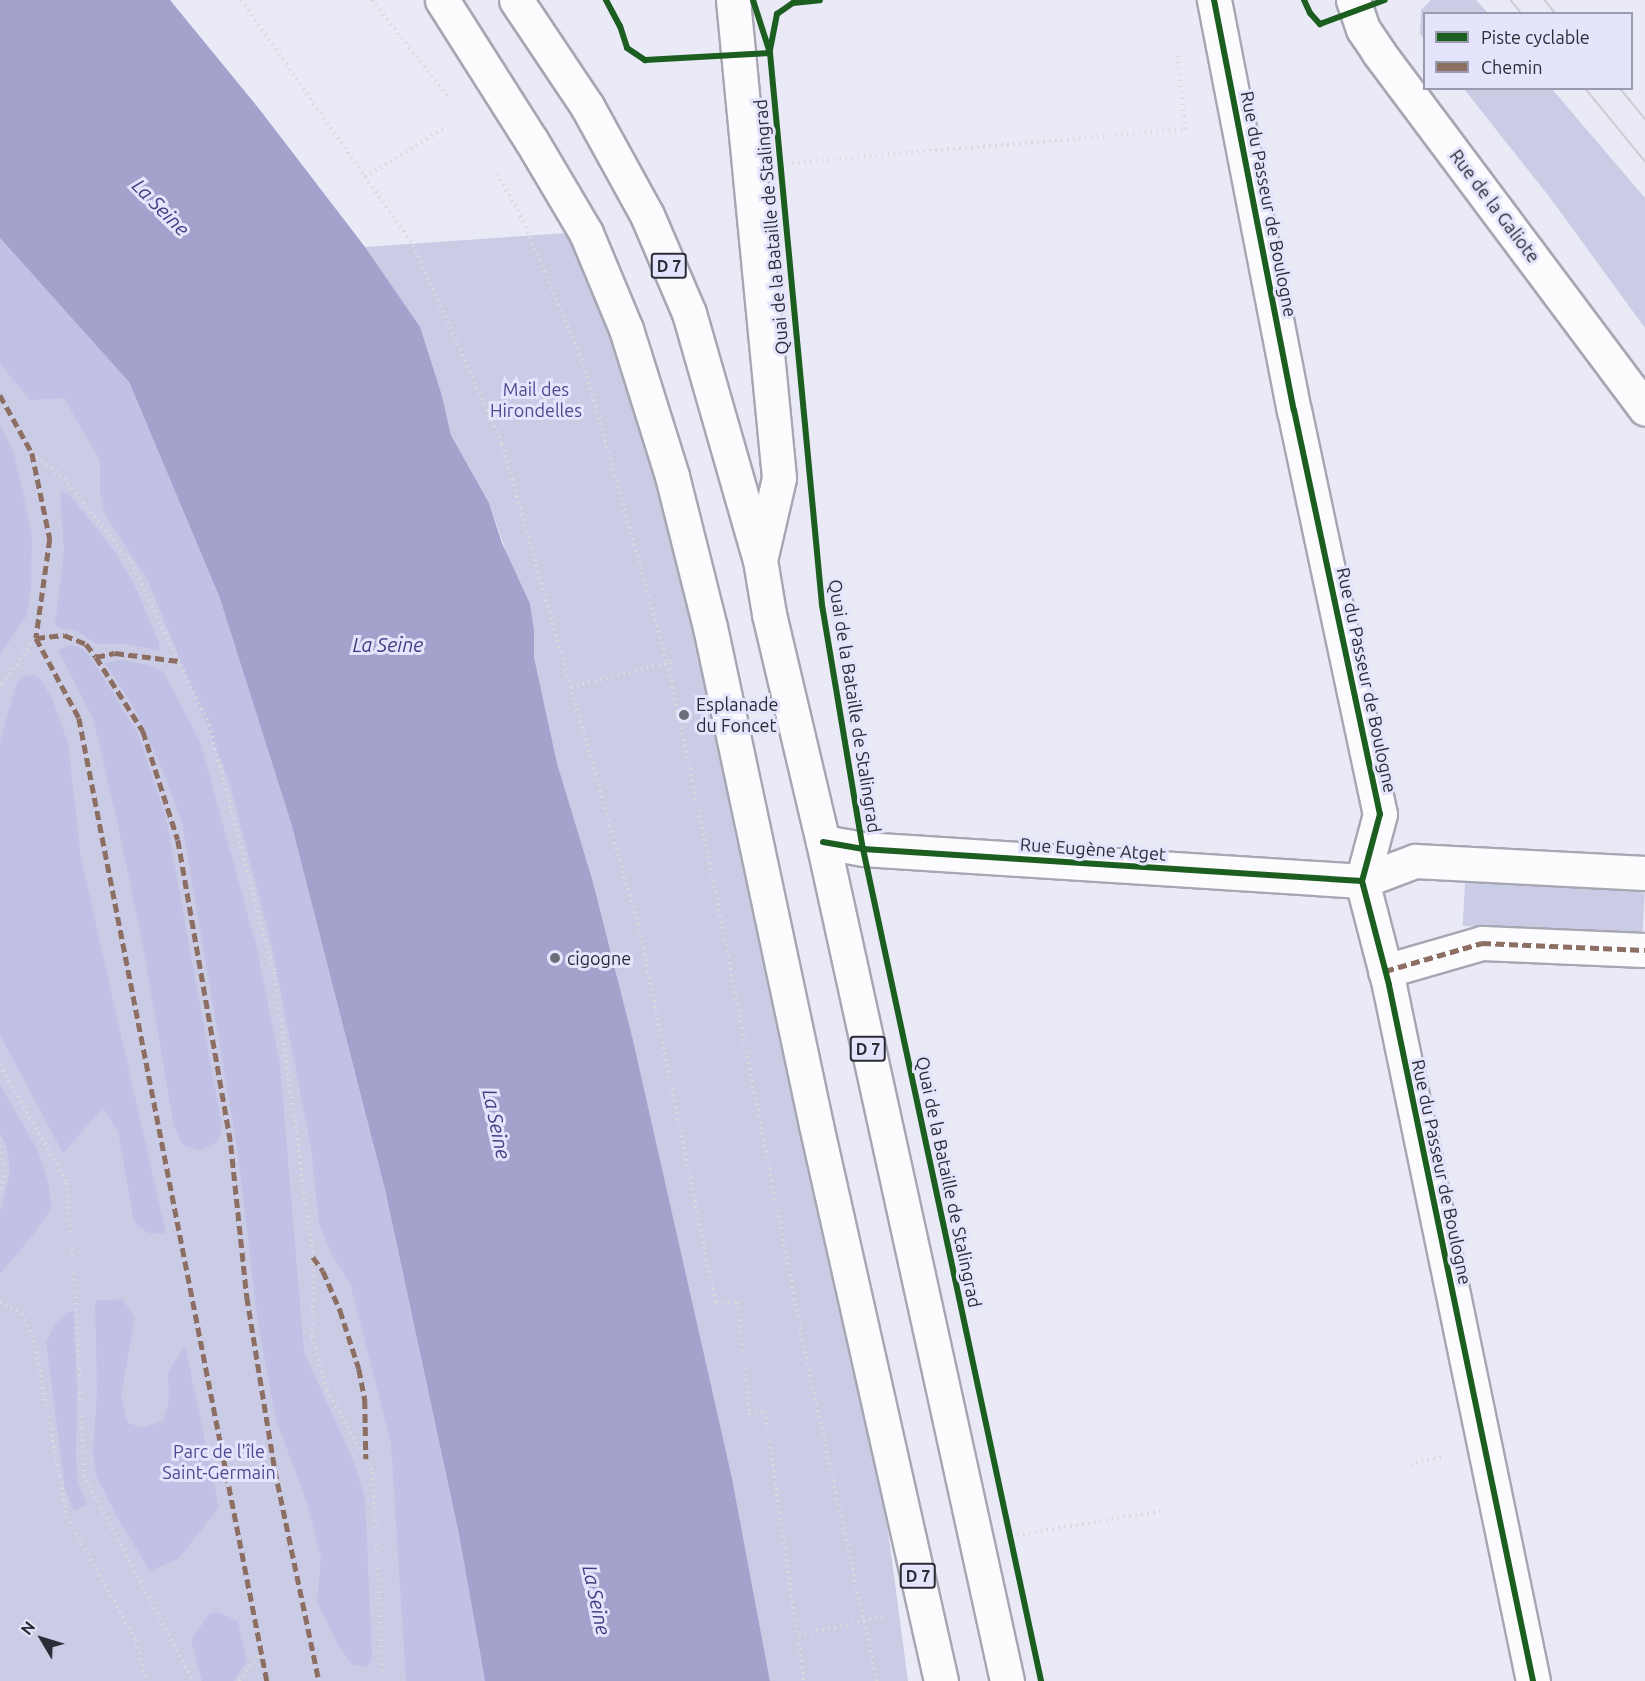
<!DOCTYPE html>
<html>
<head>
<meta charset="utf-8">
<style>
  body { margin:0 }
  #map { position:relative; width:1645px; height:1681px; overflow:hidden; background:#eaeaf7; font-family:Ubuntu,sans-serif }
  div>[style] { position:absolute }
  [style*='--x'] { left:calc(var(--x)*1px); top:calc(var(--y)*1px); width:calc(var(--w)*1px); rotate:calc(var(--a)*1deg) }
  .green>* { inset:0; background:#cacbe5; transform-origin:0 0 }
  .forest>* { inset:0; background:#c1c1e6 }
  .water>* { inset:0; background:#a2a2cd }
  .path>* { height:4px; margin-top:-2px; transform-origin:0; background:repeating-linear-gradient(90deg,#d9d9de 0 1.5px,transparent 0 6px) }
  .roads { filter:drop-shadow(2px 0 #a7a7b3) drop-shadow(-2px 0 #a7a7b3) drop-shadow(0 2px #a7a7b3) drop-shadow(0 -2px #a7a7b3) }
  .minor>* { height:33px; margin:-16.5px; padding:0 16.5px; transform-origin:16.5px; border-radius:16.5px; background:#fcfcfe }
  .major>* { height:33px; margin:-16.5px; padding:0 16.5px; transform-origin:16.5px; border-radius:16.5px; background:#fcfcfe }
  .tram>* { height:1.5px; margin:-0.75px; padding:0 0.75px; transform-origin:0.75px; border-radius:0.75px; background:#cdcdd1 }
  .quiet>* { height:4.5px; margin-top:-2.25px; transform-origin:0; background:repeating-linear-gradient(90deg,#8d6e63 0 9px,transparent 0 13.5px) }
  .cycleway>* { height:6px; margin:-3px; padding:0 3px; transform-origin:3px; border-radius:3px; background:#1b5e20 }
  .dots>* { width:16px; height:16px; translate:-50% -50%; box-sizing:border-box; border:3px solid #e4e5fd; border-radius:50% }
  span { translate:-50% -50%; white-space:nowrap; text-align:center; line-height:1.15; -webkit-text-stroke:6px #e4e5fd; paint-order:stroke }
  .shield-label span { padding:2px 4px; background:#e4e5fd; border:2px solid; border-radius:4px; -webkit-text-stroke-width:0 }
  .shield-label { font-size:16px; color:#2c2c37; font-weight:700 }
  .street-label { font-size:18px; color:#2c2c37 }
  .park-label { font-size:18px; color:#4f4a91 }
  .poi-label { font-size:18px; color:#2c2c37 }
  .left { translate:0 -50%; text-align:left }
  .water-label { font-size:20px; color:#423d82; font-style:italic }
  .legend { position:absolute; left:1423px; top:12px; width:210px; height:78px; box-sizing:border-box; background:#e4e5fd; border:2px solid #9a9bae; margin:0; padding:8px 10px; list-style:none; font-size:18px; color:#2c2c37 }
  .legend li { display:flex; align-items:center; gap:12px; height:30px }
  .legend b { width:30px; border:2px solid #9a9bae }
  .north { position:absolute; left:12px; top:1609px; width:60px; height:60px; -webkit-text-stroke:4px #e4e5fd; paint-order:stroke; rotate:308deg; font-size:16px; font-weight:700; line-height:24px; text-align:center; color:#2c2c37 }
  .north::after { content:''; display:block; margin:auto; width:21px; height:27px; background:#2c2c37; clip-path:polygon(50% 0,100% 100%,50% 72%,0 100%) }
</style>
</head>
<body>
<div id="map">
  <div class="green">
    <i style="clip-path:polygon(1431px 0,1476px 0,1488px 13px,1424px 14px,1424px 39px,1420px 34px,1421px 10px)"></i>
    <i style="clip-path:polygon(1464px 89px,1552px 89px,1645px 198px,1645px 328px,1551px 199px)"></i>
    <i style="clip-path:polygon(581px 232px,725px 712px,877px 1448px,908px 1681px,770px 1681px,732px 1478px,633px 1040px,593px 882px,557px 763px,534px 657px,534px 631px,489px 503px,451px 435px,442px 396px,365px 247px)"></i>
    <i style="clip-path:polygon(0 238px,129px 382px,485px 1681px,0 1681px)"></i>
    <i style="left:1465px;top:882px;width:180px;height:44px;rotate:3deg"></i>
  </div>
  <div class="forest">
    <i style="clip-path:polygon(0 238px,129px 382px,219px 596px,291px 823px,385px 1190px,459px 1535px,485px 1681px,406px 1681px,391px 1444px,350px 1283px,332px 1255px,319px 1224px,311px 1148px,272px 947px,229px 781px,148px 581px,105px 514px,100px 492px,100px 461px,64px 398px,30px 400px,0 364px)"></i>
    <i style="clip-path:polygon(0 425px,14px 453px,32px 534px,31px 587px,27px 615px,0 655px)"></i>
    <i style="clip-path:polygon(60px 490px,71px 497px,113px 549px,135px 586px,159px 643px,159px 651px,127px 644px,96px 644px,77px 631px,58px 628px,55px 624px,64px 552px)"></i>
    <i style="clip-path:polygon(71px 645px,81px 648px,91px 657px,138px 734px,166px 817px,222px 1127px,218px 1141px,200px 1151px,183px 1145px,174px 1127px,144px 952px,117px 820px,93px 719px,58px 650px)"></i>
    <i style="clip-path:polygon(122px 660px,148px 665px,164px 672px,201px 744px,257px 949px,280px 1064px,304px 1352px,354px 1462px,365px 1498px,372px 1656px,368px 1667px,353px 1665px,339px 1647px,317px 1602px,321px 1558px,307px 1503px,276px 1420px,258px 1323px,237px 1147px,182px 823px,161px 766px,133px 706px,105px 663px)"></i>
    <i style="clip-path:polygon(32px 675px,40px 679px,52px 698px,68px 743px,81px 858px,166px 1234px,148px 1233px,134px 1222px,118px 1131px,103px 1108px,63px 1153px,0 1035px,0 741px,16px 685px,22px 676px)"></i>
    <i style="clip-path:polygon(0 1084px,38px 1151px,49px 1184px,51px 1209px,34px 1234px,0 1274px,0 1212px,10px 1173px,7px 1148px,0 1132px)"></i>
    <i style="clip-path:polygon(122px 1299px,135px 1317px,121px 1396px,127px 1422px,141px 1428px,163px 1421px,169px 1401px,168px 1372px,185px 1345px,219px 1508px,178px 1559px,150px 1571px,116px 1515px,97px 1477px,93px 1454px,97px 1390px,95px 1301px)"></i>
    <i style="clip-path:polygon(73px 1309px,77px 1385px,76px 1458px,78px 1484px,87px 1504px,74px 1512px,65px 1489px,46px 1342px,55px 1324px)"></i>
    <i style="clip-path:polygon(218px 1612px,238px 1621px,247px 1661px,234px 1681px,202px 1681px,191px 1640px,210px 1613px)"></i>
  </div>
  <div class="water">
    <i style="clip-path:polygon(0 0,170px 0,260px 110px,365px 247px,420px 327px,442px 396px,451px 435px,489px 503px,502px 543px,530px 604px,534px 631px,534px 657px,557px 763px,593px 882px,633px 1040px,732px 1478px,770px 1681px,485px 1681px,459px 1535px,385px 1190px,291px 823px,219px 596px,129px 382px,0 238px)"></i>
  </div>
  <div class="path">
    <i style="--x:241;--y:0;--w:299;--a:54.9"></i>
    <i style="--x:413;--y:245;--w:218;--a:65.9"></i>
    <i style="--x:502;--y:444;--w:499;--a:74.2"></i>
    <i style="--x:638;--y:924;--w:387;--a:78.4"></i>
    <i style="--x:716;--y:1303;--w:22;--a:-3"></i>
    <i style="--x:738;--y:1302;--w:112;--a:84.3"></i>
    <i style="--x:749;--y:1413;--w:16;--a:-7"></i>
    <i style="--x:765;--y:1411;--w:273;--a:81.8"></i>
    <i style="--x:372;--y:0;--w:126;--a:51.8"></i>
    <i style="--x:792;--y:163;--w:394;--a:-4.9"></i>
    <i style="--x:1185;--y:129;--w:78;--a:-95.9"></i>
    <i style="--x:497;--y:174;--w:42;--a:59.7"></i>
    <i style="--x:518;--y:210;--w:168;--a:66.9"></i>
    <i style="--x:584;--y:365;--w:309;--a:74.4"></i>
    <i style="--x:667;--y:663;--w:216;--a:78"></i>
    <i style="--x:712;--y:874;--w:469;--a:79"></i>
    <i style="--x:801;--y:1334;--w:355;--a:77.6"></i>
    <i style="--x:365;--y:177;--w:95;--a:-31.7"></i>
    <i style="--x:32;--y:453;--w:41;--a:39.1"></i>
    <i style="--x:64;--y:479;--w:107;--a:51.1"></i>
    <i style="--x:131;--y:562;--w:181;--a:64.4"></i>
    <i style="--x:209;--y:725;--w:255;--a:75.3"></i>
    <i style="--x:274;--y:972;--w:288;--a:82.2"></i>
    <i style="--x:313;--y:1257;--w:79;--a:90.7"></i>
    <i style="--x:312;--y:1336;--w:56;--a:74.5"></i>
    <i style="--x:327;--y:1390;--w:94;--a:60.7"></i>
    <i style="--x:373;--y:1472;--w:209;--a:87.3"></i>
    <i style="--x:571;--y:687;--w:107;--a:-14"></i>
    <i style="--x:0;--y:692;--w:8;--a:-76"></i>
    <i style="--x:2;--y:684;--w:57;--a:-53.5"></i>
    <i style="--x:0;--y:1065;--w:136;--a:60.4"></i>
    <i style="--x:67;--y:1183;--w:167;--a:85.9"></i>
    <i style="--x:79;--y:1350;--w:125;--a:87.7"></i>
    <i style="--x:84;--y:1475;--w:233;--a:62.1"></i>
    <i style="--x:0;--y:1140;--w:30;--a:81"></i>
    <i style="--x:5;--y:1170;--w:26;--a:101"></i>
    <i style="--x:0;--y:1302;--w:25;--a:29"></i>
    <i style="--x:22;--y:1314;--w:29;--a:65"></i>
    <i style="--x:34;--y:1340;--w:180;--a:79.4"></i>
    <i style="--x:67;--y:1517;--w:142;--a:60.9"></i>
    <i style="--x:136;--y:1641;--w:41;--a:74.6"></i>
    <i style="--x:1410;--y:1464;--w:34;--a:-12"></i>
    <i style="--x:1017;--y:1535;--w:147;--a:-9.4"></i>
    <i style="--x:799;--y:1635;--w:86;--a:-12.1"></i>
    <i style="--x:239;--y:1681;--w:38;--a:-53"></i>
  </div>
  <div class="roads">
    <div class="minor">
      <i style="--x:733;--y:0;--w:480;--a:84.5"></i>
      <i style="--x:779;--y:478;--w:84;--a:103"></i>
      <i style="--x:1214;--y:0;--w:418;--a:79"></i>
      <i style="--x:1294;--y:410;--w:413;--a:78"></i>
      <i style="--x:1380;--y:814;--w:69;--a:105"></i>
      <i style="--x:1362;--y:881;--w:107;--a:75.4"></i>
      <i style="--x:1389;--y:985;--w:711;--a:78.31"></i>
      <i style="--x:1353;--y:0;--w:31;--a:71"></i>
      <i style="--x:1363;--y:29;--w:29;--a:56"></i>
      <i style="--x:1379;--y:53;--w:444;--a:53.2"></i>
      <i style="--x:823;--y:842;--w:41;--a:9.9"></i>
      <i style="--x:863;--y:849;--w:500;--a:3.67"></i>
      <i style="--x:1362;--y:881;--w:57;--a:-20.7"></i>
      <i style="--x:1415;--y:861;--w:230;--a:3"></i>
      <i style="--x:1385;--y:971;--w:101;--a:-16.1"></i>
      <i style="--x:1482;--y:943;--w:163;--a:2.5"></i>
    </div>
    <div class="major">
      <i style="--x:442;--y:0;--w:166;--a:57.6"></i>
      <i style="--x:531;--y:140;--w:108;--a:59.4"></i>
      <i style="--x:586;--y:233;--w:104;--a:67.4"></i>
      <i style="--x:626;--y:329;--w:154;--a:72.6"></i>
      <i style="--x:672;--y:476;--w:156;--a:75.9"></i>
      <i style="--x:710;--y:627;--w:509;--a:77.98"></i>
      <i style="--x:816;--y:1125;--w:570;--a:77.33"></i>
      <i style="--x:516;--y:0;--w:128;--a:56.2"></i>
      <i style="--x:587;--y:106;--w:124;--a:61.2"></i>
      <i style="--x:647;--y:215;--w:107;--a:66.8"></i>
      <i style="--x:689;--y:313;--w:257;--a:74"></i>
      <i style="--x:760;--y:560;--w:55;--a:80.5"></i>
      <i style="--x:769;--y:614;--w:234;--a:76.7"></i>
      <i style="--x:823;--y:842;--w:859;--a:77.63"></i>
    </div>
  </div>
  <div class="tram">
    <i style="--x:1511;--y:0;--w:18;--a:52"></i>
    <i style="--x:1545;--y:0;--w:18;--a:52"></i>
    <i style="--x:1585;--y:88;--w:94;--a:50.6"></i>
    <i style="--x:1620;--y:88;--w:40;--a:51"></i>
  </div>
  <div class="quiet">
    <i style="--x:0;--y:395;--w:66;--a:61.1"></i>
    <i style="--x:32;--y:453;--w:88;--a:78.2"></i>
    <i style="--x:50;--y:539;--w:100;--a:98"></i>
    <i style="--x:36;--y:638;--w:91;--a:61.7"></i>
    <i style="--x:79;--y:718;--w:981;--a:78.95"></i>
    <i style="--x:36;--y:638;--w:28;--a:-6"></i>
    <i style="--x:64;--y:635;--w:24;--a:22"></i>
    <i style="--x:86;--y:644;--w:16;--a:52"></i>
    <i style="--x:96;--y:657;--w:88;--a:57.6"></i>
    <i style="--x:143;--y:731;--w:114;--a:72.2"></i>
    <i style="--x:178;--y:840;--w:310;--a:80.1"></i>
    <i style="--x:231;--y:1145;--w:153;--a:84"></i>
    <i style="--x:247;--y:1297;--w:175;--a:80.8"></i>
    <i style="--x:275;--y:1470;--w:216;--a:78.2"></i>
    <i style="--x:96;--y:657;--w:19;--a:-12"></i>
    <i style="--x:115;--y:653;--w:64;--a:7.2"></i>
    <i style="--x:1385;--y:971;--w:101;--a:-16.1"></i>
    <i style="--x:1482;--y:943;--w:163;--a:2.5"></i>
    <i style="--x:313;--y:1257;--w:17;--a:54"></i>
    <i style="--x:323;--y:1271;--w:43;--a:66.4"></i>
    <i style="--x:340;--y:1310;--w:62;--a:72.1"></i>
    <i style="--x:359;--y:1369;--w:32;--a:79"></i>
    <i style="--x:365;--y:1400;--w:59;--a:89"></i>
  </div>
  <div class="cycleway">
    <i style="--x:606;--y:0;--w:30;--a:62"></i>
    <i style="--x:620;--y:26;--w:23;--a:72"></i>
    <i style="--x:627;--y:48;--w:22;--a:34"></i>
    <i style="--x:645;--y:60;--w:125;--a:-3.2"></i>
    <i style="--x:753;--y:0;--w:56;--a:72.2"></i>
    <i style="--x:770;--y:53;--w:554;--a:84.62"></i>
    <i style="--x:822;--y:605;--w:247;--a:80.5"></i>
    <i style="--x:863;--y:849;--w:851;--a:77.92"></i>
    <i style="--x:1214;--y:0;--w:418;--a:79"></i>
    <i style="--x:1294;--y:410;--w:413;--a:78"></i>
    <i style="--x:1380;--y:814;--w:69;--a:105"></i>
    <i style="--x:1362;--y:881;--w:107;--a:75.4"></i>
    <i style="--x:1389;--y:985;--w:711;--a:78.31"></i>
    <i style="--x:1304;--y:0;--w:14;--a:65"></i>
    <i style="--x:1310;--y:13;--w:15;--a:48"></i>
    <i style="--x:1320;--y:24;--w:69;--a:-20.3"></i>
    <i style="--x:770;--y:50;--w:37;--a:-79"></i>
    <i style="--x:777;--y:14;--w:19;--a:-35"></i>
    <i style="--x:793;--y:3;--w:27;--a:-6"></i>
    <i style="--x:823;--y:842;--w:41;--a:9.9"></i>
    <i style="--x:863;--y:849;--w:500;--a:3.67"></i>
  </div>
  <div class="dots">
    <i style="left:684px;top:715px;background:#6e6e7a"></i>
    <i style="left:555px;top:958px;background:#6e6e7a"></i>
  </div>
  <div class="shield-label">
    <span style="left:669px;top:266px">D 7</span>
    <span style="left:868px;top:1049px">D 7</span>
    <span style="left:918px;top:1576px">D 7</span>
  </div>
  <div class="street-label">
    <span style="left:1269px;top:204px;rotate:79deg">Rue du Passeur de Boulogne</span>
    <span style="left:1495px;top:206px;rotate:53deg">Rue de la Galiote</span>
    <span style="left:771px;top:227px;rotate:-95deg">Quai de la Bataille de Stalingrad</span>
    <span style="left:1367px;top:680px;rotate:78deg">Rue du Passeur de Boulogne</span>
    <span style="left:855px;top:706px;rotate:81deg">Quai de la Bataille de Stalingrad</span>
    <span style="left:1093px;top:849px;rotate:4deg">Rue Eugène Atget</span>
    <span style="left:1442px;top:1172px;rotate:78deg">Rue du Passeur de Boulogne</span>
    <span style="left:949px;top:1182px;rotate:78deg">Quai de la Bataille de Stalingrad</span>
  </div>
  <div class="park-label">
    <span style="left:536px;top:400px">Mail des<br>Hirondelles</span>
    <span style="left:219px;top:1462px">Parc de l'île<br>Saint-Germain</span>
  </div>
  <div class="poi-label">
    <span class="left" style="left:696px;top:715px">Esplanade<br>du Foncet</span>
    <span class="left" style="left:567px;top:958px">cigogne</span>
  </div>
  <div class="water-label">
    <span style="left:161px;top:207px;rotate:45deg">La Seine</span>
    <span style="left:388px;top:644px">La Seine</span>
    <span style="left:497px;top:1124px;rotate:78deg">La Seine</span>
    <span style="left:597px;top:1600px;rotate:78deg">La Seine</span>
  </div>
  <ul class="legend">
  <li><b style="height:8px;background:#1b5e20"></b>Piste cyclable</li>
  <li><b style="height:8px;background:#8d6e63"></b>Chemin</li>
  </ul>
  <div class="north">N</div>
</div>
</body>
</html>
